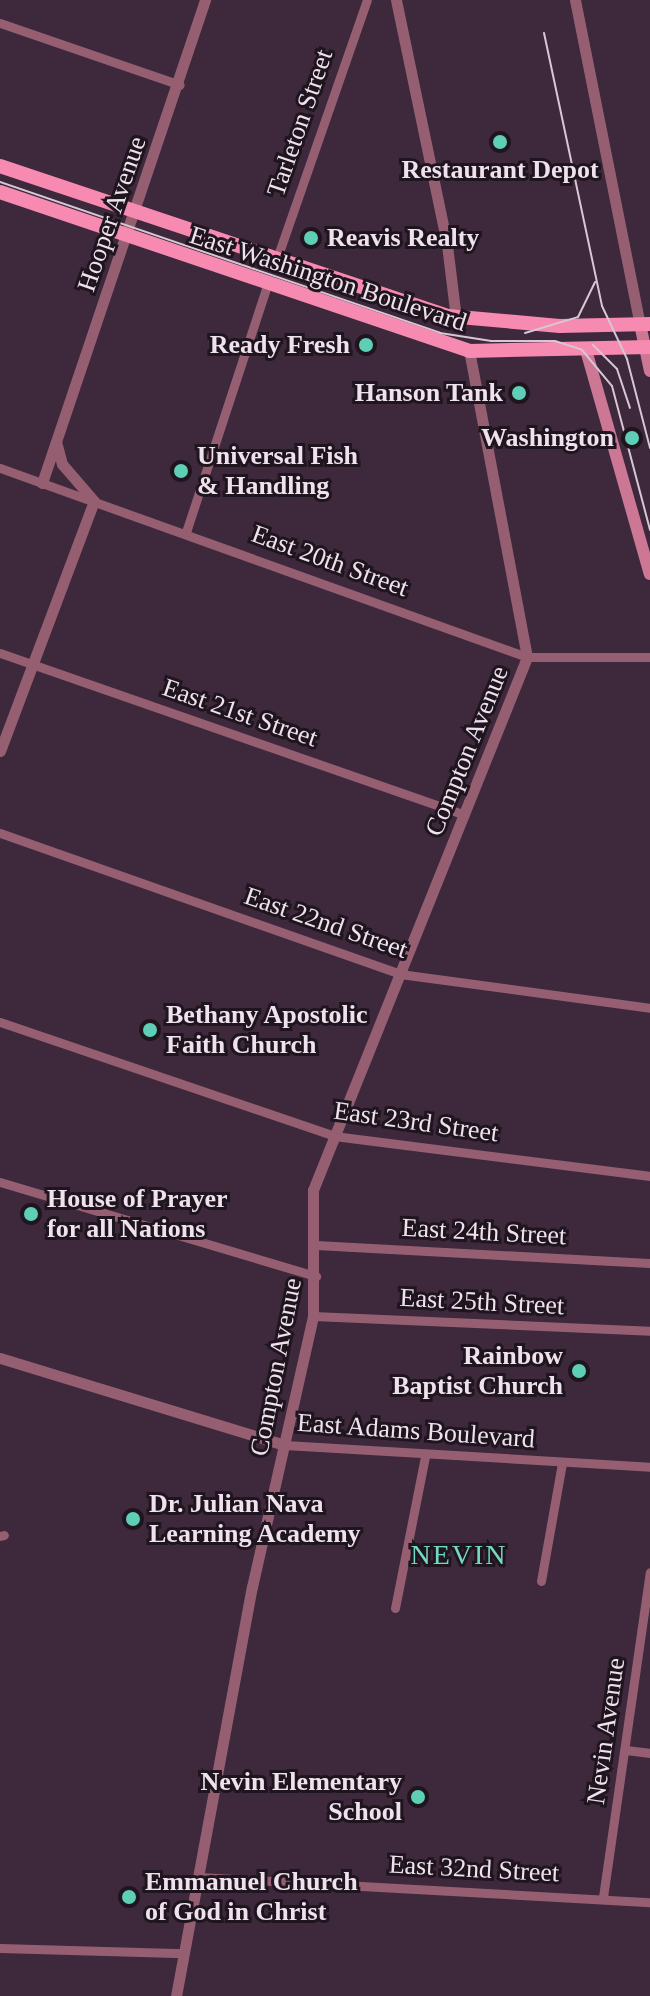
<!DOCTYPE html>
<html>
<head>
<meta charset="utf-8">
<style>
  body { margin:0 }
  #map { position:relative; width:650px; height:1996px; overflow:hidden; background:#3d283c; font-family:Georgia,serif }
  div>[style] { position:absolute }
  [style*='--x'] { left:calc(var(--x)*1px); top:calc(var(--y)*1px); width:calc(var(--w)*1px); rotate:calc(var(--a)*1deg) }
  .minor>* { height:9px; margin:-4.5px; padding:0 4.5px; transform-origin:4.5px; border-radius:4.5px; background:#955f71 }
  .tertiary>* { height:11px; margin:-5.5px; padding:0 5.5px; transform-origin:5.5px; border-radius:5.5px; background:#955f71 }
  .secondary>* { height:12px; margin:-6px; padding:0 6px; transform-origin:6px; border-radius:6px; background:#cc7894 }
  .primary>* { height:14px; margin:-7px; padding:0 7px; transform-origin:7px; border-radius:7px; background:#f78ab0 }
  .tram>* { height:2px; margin:-1px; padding:0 1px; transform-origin:1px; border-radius:1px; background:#d6c7d5 }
  .dots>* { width:22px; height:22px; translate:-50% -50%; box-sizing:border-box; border:4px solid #1f151e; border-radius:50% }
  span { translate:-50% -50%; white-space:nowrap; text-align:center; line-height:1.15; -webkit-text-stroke:6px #1f151e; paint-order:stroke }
  .street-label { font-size:26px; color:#efe1ee }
  .poi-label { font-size:26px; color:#efe1ee; font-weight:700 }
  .left { translate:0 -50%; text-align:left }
  .right { translate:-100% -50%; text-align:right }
  .neighbourhood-label { font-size:28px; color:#74d8c3; letter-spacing:2px }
</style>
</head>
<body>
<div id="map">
  <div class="minor">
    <i style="--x:0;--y:23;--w:190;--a:19"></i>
    <i style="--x:276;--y:261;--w:276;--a:-70.8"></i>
    <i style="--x:0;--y:468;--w:560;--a:19.73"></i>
    <i style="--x:527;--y:657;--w:123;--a:0"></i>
    <i style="--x:186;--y:532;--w:259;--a:-71.8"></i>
    <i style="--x:0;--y:653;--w:492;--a:19.2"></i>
    <i style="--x:0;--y:833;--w:424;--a:19.4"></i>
    <i style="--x:400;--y:974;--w:252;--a:7.7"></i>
    <i style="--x:0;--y:1022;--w:353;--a:18.8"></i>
    <i style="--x:334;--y:1136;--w:319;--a:7.2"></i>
    <i style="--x:0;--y:1182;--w:330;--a:16.6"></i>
    <i style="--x:316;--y:1245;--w:334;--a:3.1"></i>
    <i style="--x:313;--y:1316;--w:337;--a:2.5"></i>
    <i style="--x:285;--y:1445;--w:366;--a:3.4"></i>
    <i style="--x:0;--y:1536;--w:4;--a:-14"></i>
    <i style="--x:541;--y:1581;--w:120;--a:-79.9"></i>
    <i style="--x:395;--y:1608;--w:154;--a:-78.8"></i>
    <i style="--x:626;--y:1750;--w:24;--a:7"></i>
    <i style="--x:199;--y:1877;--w:452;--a:3.2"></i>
    <i style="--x:603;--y:1897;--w:328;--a:-81.8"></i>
    <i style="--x:0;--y:1948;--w:184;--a:1.6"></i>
  </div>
  <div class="tertiary">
    <i style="--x:396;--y:0;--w:250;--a:78.2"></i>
    <i style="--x:447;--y:245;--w:74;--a:83"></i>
    <i style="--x:575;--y:0;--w:330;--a:78.7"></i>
    <i style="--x:42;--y:483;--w:510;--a:-71.35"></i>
    <i style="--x:0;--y:751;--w:267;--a:-69.4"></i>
    <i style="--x:94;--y:501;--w:49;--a:-130.9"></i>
    <i style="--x:62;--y:464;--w:23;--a:-105"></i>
    <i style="--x:0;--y:1358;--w:298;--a:17"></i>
    <i style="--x:176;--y:1996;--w:416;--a:-79.5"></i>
    <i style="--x:252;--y:1587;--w:278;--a:-77.3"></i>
    <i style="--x:313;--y:1316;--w:126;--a:-90"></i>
    <i style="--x:313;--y:1190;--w:574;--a:-68.12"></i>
    <i style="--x:527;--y:657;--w:311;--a:-100.7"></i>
  </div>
  <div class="secondary">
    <i style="--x:640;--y:324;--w:48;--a:78"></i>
    <i style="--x:586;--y:350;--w:233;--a:74.1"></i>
  </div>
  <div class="primary">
    <i style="--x:0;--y:166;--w:472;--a:18.5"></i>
    <i style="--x:448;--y:316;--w:112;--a:5.1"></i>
    <i style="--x:560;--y:326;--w:90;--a:-1.3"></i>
    <i style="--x:0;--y:192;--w:495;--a:18.7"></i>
    <i style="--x:469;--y:351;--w:181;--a:-1.3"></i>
  </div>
  <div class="tram">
    <i style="--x:544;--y:33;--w:279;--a:78"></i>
    <i style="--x:602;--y:306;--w:59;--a:64.7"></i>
    <i style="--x:627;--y:359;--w:92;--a:75.5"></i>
    <i style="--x:0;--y:182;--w:465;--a:18.9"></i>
    <i style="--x:440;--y:333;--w:52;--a:8.9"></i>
    <i style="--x:491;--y:341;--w:64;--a:0"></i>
    <i style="--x:555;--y:341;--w:28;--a:18"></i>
    <i style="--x:582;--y:350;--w:47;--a:50.2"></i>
    <i style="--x:612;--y:386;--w:149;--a:75.2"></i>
    <i style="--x:525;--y:333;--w:55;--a:-16.8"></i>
    <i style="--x:578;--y:317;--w:39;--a:-64"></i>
    <i style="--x:593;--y:345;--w:34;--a:45"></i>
    <i style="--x:617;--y:369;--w:41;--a:71.6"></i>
  </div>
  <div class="dots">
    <i style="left:500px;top:142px;background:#5eceb7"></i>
    <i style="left:311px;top:238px;background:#5eceb7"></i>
    <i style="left:366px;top:345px;background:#5eceb7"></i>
    <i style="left:519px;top:393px;background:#5eceb7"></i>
    <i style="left:632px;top:438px;background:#5eceb7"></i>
    <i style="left:181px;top:471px;background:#5eceb7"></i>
    <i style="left:150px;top:1030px;background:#5eceb7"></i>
    <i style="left:31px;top:1214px;background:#5eceb7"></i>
    <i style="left:579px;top:1371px;background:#5eceb7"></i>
    <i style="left:133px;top:1519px;background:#5eceb7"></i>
    <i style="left:418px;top:1797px;background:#5eceb7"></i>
    <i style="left:129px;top:1897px;background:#5eceb7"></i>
  </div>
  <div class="street-label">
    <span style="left:300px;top:123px;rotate:-71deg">Tarleton Street</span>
    <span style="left:112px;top:214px;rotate:-71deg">Hooper Avenue</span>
    <span style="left:328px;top:279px;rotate:18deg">East Washington Boulevard</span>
    <span style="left:330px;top:561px;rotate:20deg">East 20th Street</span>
    <span style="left:240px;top:713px;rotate:19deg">East 21st Street</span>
    <span style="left:467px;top:751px;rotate:-68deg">Compton Avenue</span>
    <span style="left:326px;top:923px;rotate:19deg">East 22nd Street</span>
    <span style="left:416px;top:1122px;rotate:8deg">East 23rd Street</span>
    <span style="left:484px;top:1232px;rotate:3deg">East 24th Street</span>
    <span style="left:482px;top:1302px;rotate:3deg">East 25th Street</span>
    <span style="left:276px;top:1367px;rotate:-79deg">Compton Avenue</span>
    <span style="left:416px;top:1431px;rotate:4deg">East Adams Boulevard</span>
    <span style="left:606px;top:1731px;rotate:-82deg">Nevin Avenue</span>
    <span style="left:474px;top:1869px;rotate:3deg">East 32nd Street</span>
  </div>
  <div class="poi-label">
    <span style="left:500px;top:170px">Restaurant Depot</span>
    <span class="left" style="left:327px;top:238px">Reavis Realty</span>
    <span class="right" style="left:350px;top:345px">Ready Fresh</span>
    <span class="right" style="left:503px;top:393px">Hanson Tank</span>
    <span class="right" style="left:614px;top:438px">Washington</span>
    <span class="left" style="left:197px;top:471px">Universal Fish<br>&amp; Handling</span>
    <span class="left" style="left:166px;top:1030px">Bethany Apostolic<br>Faith Church</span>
    <span class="left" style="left:47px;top:1214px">House of Prayer<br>for all Nations</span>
    <span class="right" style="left:563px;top:1371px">Rainbow<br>Baptist Church</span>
    <span class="left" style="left:149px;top:1519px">Dr. Julian Nava<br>Learning Academy</span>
    <span class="right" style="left:402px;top:1797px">Nevin Elementary<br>School</span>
    <span class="left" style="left:145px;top:1897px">Emmanuel Church<br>of God in Christ</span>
  </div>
  <div class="neighbourhood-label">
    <span style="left:459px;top:1555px">NEVIN</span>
  </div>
</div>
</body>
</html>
